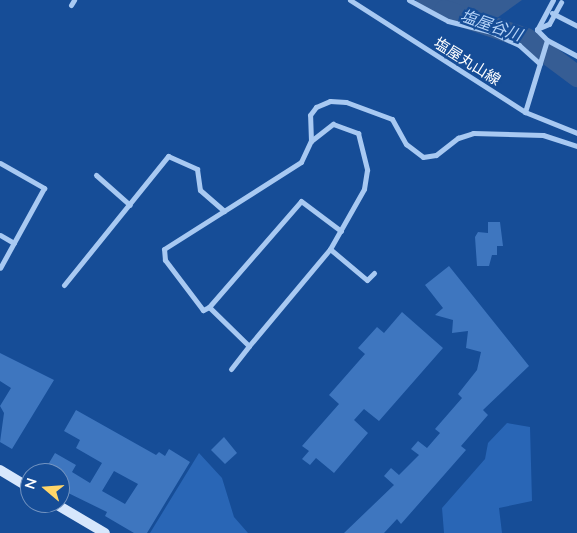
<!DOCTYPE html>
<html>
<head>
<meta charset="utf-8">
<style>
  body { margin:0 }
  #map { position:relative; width:577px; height:533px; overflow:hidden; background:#164d97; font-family:"Nunito Sans","Noto Sans JP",sans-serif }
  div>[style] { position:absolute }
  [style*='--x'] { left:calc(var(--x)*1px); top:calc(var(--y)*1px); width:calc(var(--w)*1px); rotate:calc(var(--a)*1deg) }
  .green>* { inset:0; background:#2966b6 }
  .water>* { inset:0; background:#365d94 }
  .river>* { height:21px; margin:-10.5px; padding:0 10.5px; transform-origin:10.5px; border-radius:10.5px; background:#365d94 }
  .building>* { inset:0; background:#3e76bf }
  .street>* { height:5px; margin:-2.5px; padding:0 2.5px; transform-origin:2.5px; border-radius:2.5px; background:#a8c9f2 }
  .secondary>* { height:10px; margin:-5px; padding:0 5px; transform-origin:5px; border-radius:5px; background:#d7e7fc }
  span { translate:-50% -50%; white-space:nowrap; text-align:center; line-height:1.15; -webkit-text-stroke:4.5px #164d97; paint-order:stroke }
  .street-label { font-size:15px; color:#fff }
  .water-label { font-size:16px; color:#b5d3f8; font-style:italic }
  .north { position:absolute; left:20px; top:463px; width:50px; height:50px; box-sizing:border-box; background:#164d97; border:1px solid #7394c1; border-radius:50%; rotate:288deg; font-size:14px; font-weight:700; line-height:20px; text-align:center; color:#fff }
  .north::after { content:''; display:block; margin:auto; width:18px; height:22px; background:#ffd669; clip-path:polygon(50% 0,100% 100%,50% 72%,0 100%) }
</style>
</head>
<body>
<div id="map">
  <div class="green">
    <i style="clip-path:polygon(507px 423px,530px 427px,532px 501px,499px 508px,502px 533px,444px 533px,442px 508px,485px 459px,488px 443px)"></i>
    <i style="clip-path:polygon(199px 453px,222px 478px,234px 517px,248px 533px,150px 533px)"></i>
  </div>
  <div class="water">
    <i style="clip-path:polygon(439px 0,522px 0,497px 18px)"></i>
  </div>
  <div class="river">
    <i style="--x:426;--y:0;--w:21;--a:29"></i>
    <i style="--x:444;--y:10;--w:87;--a:18.9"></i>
    <i style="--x:526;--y:38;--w:64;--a:36.7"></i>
  </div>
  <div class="building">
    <i style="clip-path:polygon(488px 222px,500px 222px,503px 246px,497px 246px,497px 255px,492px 255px,489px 266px,477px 266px,475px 237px,478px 232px,488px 233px)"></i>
    <i style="clip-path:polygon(449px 266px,529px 366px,483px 410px,488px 415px,461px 446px,466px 450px,401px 524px,397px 519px,384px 533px,344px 533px,394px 485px,384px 476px,391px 468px,399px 475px,419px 455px,411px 449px,418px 441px,427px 448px,440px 433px,435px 429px,462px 398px,458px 394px,477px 370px,481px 352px,466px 348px,468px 331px,452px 333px,453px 320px,435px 315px,443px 308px,425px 285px)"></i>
    <i style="clip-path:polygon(402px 312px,443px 348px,379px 421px,364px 409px,354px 420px,368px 433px,334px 473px,316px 458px,310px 465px,302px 459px,309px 451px,302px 446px,339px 404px,329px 395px,365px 354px,358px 348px,377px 327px,384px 333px)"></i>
    <i style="clip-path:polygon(0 353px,54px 380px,12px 449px,0 442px,4px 413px,0 406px,11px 388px,0 381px)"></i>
    <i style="clip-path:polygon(evenodd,76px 410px,156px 455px,159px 452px,165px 456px,169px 449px,190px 462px,147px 533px,134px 533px,105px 516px,107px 512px,60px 489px,60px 473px,43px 473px,55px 453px,76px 465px,72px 472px,90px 483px,102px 463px,76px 448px,80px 440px,64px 431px,76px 410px,114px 471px,138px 484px,125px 504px,102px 491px,114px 471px)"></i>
    <i style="clip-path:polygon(224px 437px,237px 453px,225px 464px,211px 450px)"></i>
  </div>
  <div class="street">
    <i style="--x:350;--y:0;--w:208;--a:32.6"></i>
    <i style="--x:525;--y:112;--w:56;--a:22"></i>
    <i style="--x:409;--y:0;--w:44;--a:28.3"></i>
    <i style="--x:448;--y:21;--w:44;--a:14.3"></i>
    <i style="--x:491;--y:32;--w:31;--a:25"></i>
    <i style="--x:519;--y:45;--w:28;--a:42"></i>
    <i style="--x:71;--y:5;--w:6;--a:-59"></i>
    <i style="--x:552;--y:13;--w:28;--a:27"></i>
    <i style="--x:537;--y:29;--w:13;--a:-23"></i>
    <i style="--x:549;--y:24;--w:25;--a:-61"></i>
    <i style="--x:547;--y:40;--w:34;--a:28"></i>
    <i style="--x:525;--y:112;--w:75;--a:-73"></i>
    <i style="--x:547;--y:40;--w:14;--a:-135"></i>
    <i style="--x:537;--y:30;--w:34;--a:-62"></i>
    <i style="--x:311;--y:141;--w:28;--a:-38"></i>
    <i style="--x:333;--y:124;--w:27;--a:20"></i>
    <i style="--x:358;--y:133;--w:38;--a:76"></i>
    <i style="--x:367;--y:170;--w:19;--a:99"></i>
    <i style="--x:364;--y:189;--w:69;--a:119.5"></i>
    <i style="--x:330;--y:249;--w:126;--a:129.9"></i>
    <i style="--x:249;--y:346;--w:56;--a:-135.7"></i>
    <i style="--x:209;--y:307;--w:7;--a:153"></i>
    <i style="--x:203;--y:310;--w:63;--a:-127.2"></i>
    <i style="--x:165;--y:260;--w:11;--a:-95"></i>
    <i style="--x:164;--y:249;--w:162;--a:-32.4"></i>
    <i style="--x:301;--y:162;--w:23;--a:-65"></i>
    <i style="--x:311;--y:141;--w:26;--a:-92"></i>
    <i style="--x:310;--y:115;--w:10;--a:-53"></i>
    <i style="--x:316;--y:107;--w:15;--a:-23"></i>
    <i style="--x:330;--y:101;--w:16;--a:4"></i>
    <i style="--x:346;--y:102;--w:49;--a:20.3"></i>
    <i style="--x:392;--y:119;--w:29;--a:61"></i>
    <i style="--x:406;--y:144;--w:21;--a:37"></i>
    <i style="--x:423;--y:157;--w:13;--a:-9"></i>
    <i style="--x:436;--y:155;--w:28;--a:-38"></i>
    <i style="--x:458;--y:138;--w:16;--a:-18"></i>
    <i style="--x:473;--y:133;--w:70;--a:1.6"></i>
    <i style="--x:543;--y:135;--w:36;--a:18"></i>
    <i style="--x:0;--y:163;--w:51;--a:29.6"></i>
    <i style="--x:44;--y:188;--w:91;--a:118.8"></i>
    <i style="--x:96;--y:175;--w:45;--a:41.4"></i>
    <i style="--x:0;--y:235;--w:16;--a:30"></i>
    <i style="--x:330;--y:249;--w:48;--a:40"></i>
    <i style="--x:367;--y:280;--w:10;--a:-45"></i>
    <i style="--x:64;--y:285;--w:166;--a:-51.1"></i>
    <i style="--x:168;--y:156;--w:32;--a:24"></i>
    <i style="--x:197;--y:169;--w:21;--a:82"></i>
    <i style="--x:200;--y:190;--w:32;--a:41"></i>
    <i style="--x:209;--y:307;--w:140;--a:-49"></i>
    <i style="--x:301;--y:201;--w:50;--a:36.9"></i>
    <i style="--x:231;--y:369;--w:29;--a:-52"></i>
  </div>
  <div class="secondary">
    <i style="--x:0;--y:470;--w:35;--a:31"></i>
    <i style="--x:54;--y:503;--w:59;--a:30.5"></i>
  </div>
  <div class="street-label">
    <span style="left:467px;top:62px;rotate:32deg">塩屋丸山線</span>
  </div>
  <div class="water-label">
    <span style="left:491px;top:26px;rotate:19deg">塩屋谷川</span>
  </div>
  <div class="north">N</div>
</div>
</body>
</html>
